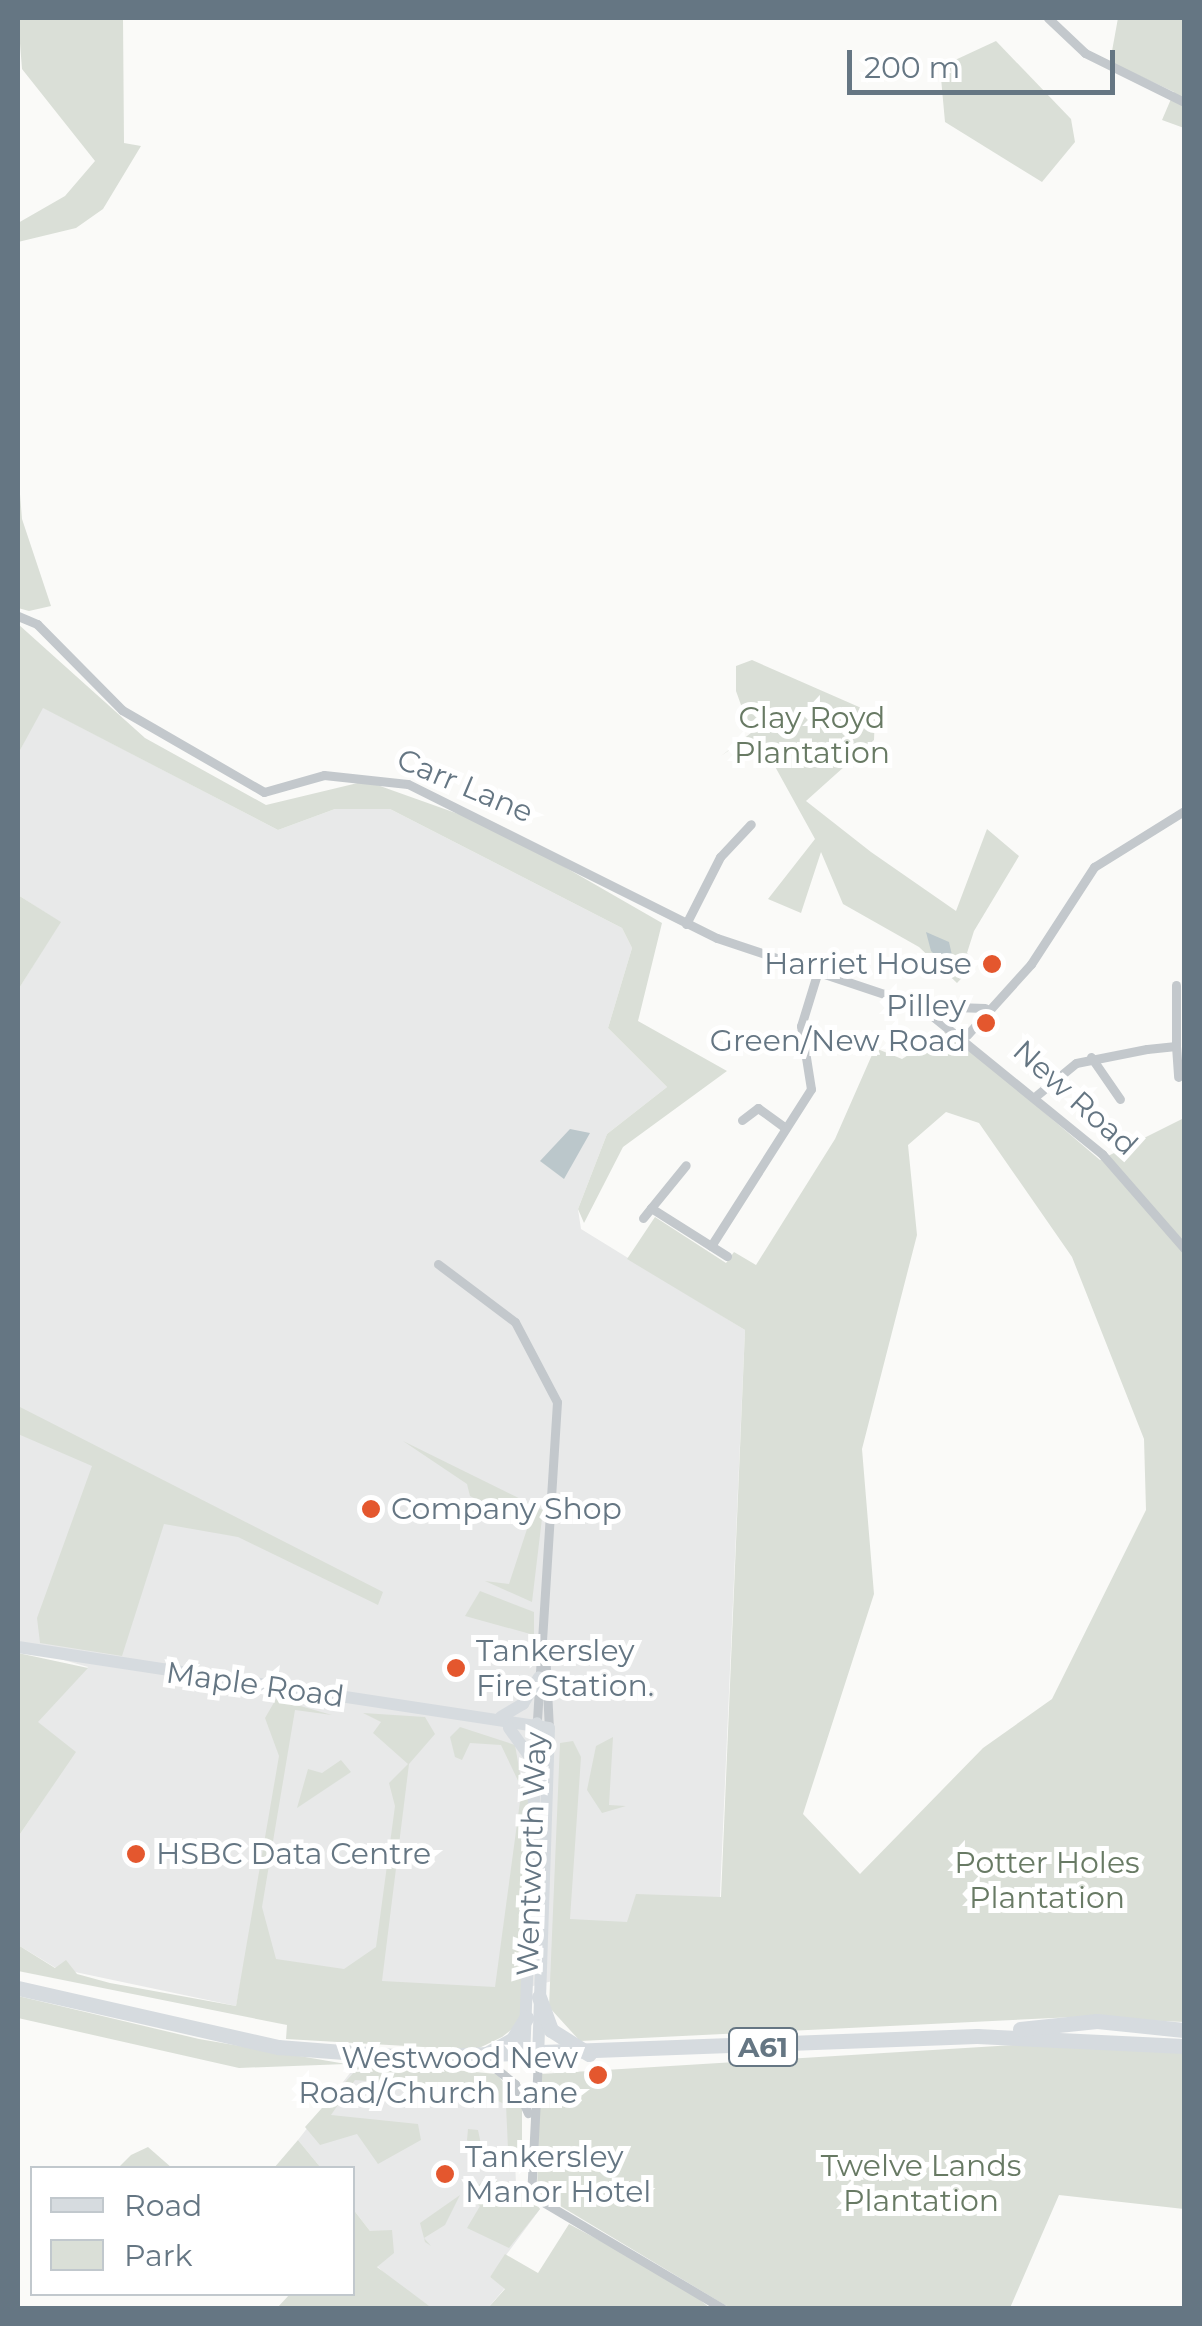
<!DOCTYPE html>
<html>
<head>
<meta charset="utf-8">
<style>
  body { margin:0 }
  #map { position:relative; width:1202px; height:2326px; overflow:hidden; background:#fafaf8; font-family:Montserrat,sans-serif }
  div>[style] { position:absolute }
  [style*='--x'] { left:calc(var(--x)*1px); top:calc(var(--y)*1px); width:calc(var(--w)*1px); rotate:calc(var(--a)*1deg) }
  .built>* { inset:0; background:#e8e9e9 }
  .green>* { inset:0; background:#dadfd7 }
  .water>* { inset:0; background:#bbc7cb }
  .street>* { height:9px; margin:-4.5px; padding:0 4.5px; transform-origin:4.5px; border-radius:4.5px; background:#c3c8cc }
  .secondary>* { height:12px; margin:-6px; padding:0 6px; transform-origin:6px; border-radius:6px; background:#d6dbdf }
  .highway>* { height:15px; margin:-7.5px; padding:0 7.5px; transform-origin:7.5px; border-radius:7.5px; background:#d6dbdf }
  .dots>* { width:28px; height:28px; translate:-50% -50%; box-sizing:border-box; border:5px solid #fff; border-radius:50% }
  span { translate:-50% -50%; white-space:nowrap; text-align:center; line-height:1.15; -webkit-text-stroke:10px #fff; paint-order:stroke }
  .shield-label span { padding:2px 8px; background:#fff; border:2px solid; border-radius:8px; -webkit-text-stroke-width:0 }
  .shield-label { font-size:28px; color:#657683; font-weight:700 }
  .park-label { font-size:30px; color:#687a64 }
  .street-label { font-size:30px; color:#657683 }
  .poi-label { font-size:30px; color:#657683 }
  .right { translate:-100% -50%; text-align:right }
  .left { translate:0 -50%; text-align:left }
  .frame { position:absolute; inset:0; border:20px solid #657683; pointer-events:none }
  .legend { position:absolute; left:30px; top:2166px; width:325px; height:130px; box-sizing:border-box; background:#fff; border:2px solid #c1c8cd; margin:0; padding:12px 18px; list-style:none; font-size:30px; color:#657683 }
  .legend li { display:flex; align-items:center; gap:20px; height:50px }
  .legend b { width:50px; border:2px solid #c1c8cd }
  .scale { position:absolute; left:847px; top:50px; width:268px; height:45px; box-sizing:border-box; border:5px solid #657683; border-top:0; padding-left:12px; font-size:30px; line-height:35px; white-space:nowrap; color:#657683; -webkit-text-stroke:8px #fff; paint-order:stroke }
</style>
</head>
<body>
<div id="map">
  <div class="built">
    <i style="clip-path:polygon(42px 707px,278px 830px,335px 809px,390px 809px,622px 928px,632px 948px,608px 1028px,667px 1087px,607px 1134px,578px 1209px,581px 1229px,745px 1330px,717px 1964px,564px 1978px,502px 1994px,242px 1976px,236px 2006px,56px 1968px,18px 1945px,18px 1837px,75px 1752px,37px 1722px,88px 1667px,18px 1647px,18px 990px,60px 922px,18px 895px,18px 754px)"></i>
    <i style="clip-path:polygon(357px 2064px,475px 2084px,513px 2106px,516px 2185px,540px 2209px,490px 2277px,505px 2288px,488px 2308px,432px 2308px,388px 2277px,377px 2266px,392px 2231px,370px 2231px,353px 2209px,352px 2168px,321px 2168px,298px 2140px)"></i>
  </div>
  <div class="green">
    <i style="clip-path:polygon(18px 18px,123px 18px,124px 143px,141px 146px,103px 209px,76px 228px,18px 242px,18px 223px,65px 196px,95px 161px,22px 69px)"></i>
    <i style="clip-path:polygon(1118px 18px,1184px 18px,1184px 128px,1162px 120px,1174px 92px,1110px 62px)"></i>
    <i style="clip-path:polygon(996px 41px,1071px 119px,1075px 142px,1042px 182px,945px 122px,940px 67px)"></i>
    <i style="clip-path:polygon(18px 469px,22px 519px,51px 606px,29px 611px,18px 608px)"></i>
    <i style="clip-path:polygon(18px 624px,145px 738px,266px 805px,366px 781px,495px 827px,662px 923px,638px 1021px,727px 1071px,623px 1147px,584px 1223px,578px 1209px,607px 1134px,667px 1087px,608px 1028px,632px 948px,622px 928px,390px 809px,335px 809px,278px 830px,43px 708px,18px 754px)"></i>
    <i style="clip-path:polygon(752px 660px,875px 714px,874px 740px,806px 801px,871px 852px,956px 911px,987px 829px,1019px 856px,974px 931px,967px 953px,976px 963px,957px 983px,919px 947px,843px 904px,821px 852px,801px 913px,768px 899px,815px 839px,767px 752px,738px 744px,721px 756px,751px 733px,736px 691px,736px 666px)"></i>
    <i style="clip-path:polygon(18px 895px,61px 922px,18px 990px)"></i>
    <i style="clip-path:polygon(evenodd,948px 1030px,1100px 1160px,1184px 1118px,1184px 2022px,1074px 2017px,580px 2041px,549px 2007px,560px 1743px,573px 1741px,581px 1757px,570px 1919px,627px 1922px,636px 1894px,721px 1897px,745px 1330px,627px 1259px,655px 1217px,726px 1263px,734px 1252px,756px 1265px,835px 1139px,875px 1048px,902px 1059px,948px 1030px,946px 1112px,979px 1123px,1072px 1257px,1144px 1439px,1146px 1510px,1052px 1699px,983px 1748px,860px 1874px,803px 1814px,874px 1594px,862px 1449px,917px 1235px,908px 1145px,946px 1112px)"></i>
    <i style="clip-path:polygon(18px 1406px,383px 1592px,378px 1605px,238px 1537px,164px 1524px,122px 1656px,40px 1643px,37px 1618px,92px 1466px,18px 1434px)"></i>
    <i style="clip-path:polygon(403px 1441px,543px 1510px,532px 1602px,485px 1581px,509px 1584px,528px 1526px,470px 1496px,467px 1484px)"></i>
    <i style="clip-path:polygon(480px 1591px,534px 1612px,534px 1635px,465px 1616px)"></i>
    <i style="clip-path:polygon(18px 1653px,88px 1668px,38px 1722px,76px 1752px,18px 1837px)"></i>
    <i style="clip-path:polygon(276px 1699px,332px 1715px,295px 1710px,262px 1907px,276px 1959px,344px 1969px,376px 1947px,395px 1806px,389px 1783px,408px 1764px,373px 1733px,381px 1722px,363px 1713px,425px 1717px,435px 1734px,409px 1764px,382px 1981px,495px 1987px,521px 1794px,529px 1798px,526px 2018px,502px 2037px,475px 2050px,286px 2039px,287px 2025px,18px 1971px,18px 1945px,55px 1968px,66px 1960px,77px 1974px,110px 1983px,236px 2006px,279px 1756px,265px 1718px)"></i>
    <i style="clip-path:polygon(460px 1727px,515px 1745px,523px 1791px,501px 1745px,470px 1743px,462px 1760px,455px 1757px,450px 1737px)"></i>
    <i style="clip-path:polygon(613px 1737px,609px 1805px,626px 1806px,602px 1813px,587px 1790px,596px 1746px)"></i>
    <i style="clip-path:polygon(341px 1760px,351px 1772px,297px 1808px,308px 1769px,322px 1773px)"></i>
    <i style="clip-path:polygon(18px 1996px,199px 2039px,346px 2064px,239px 2068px,18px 2018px)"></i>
    <i style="clip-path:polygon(1095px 2040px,1184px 2052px,1184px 2209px,1059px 2195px,1010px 2308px,730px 2308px,537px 2192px,540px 2074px)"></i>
    <i style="clip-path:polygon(363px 2062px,497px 2074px,522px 2107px,522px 2163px,488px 2169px,467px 2140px,468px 2129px,478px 2130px,483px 2154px,508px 2149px,506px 2105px,478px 2091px,355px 2080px,331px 2115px,418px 2124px,421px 2140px,378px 2164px,357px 2134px,320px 2145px,305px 2127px)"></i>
    <i style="clip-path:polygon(298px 2140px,321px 2168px,274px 2168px)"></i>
    <i style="clip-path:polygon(148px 2147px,172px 2168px,118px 2168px,131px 2155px)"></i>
    <i style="clip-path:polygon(486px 2180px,519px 2183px,540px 2209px,509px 2248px,467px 2228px,480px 2206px,463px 2195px)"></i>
    <i style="clip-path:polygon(460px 2195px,445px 2225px,424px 2238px,431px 2246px,425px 2242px,420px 2223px)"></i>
    <i style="clip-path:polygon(353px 2209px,370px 2231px,392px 2230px,394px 2253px,377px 2267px,432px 2308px,277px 2308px,290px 2294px,352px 2294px)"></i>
    <i style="clip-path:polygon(569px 2224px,679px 2283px,710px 2308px,488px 2308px,505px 2289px,490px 2277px,505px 2254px,538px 2273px)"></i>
  </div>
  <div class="water">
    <i style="clip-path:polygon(926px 932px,949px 942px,957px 977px,931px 951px)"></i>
    <i style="clip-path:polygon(570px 1129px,590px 1133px,564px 1179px,540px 1161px)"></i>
  </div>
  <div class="street">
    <i style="--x:1048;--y:18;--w:51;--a:43.4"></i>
    <i style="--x:1085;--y:53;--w:110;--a:26.3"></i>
    <i style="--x:18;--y:616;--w:21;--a:23"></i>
    <i style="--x:37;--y:624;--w:121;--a:45.3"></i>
    <i style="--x:122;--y:710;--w:164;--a:30"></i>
    <i style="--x:264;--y:792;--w:62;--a:-15.8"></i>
    <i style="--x:324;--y:775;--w:84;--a:6.1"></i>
    <i style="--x:408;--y:784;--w:345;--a:26.5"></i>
    <i style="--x:717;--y:938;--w:214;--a:18.5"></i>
    <i style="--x:920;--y:1006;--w:235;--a:39.1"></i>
    <i style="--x:1102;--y:1154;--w:125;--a:48.9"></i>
    <i style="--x:686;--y:924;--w:75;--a:-63.1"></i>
    <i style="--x:720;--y:857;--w:45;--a:-46.8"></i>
    <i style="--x:923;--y:1006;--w:62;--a:1.8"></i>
    <i style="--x:967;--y:1035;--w:96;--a:-48"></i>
    <i style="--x:1031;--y:964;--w:116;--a:-57"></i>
    <i style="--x:1094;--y:867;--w:106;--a:-31.9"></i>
    <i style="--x:1176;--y:1046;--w:61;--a:-90"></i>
    <i style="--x:1091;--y:1057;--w:51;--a:55.4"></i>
    <i style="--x:1037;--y:1095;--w:50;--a:-39.4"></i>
    <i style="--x:1076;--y:1063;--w:72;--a:-11.2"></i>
    <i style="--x:1147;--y:1049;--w:29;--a:-6"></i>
    <i style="--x:1176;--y:1046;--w:31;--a:86"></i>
    <i style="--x:742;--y:1120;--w:20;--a:-37"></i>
    <i style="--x:758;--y:1108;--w:34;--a:36"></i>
    <i style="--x:651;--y:1208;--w:55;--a:-50.9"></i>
    <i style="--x:643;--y:1218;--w:13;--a:-51"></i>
    <i style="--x:651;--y:1208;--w:90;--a:32.3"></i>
    <i style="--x:711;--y:1246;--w:186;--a:-57.5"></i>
    <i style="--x:811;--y:1089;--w:64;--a:-99"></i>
    <i style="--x:801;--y:1026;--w:54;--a:-72.9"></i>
    <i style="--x:438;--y:1264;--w:96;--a:37"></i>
    <i style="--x:515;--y:1322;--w:90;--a:62.3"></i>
    <i style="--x:557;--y:1402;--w:322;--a:93.6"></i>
    <i style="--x:545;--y:1650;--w:78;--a:87.1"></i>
    <i style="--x:484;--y:2059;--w:40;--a:39"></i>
    <i style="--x:515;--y:2084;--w:32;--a:66"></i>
    <i style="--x:538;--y:2059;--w:136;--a:92.9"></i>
    <i style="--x:531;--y:2195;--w:222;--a:30.6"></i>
  </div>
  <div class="secondary">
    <i style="--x:18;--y:1647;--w:537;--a:8.67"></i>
    <i style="--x:501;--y:1717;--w:26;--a:-31"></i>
    <i style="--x:523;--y:1704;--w:31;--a:-59"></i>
    <i style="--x:509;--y:1728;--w:44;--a:54.2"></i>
    <i style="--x:524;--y:2059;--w:336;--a:-87.8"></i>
    <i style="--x:538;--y:2059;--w:331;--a:-88.1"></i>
  </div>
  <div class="highway">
    <i style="--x:18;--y:1988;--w:267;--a:12.8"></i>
    <i style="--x:278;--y:2047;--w:129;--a:4.4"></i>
    <i style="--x:407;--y:2057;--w:570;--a:-2.11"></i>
    <i style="--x:977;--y:2036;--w:207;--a:2.8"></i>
    <i style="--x:539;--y:1997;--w:35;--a:70"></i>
    <i style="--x:551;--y:2030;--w:45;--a:32.3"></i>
    <i style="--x:1020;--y:2029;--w:77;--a:-5.9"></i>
    <i style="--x:1097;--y:2021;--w:87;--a:5.9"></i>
    <i style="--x:481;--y:2057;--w:37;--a:-29"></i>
    <i style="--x:513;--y:2039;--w:25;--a:-58"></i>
  </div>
  <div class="dots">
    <i style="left:992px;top:964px;background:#e4572e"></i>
    <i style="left:986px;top:1023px;background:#e4572e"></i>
    <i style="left:371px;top:1509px;background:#e4572e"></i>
    <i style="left:456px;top:1668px;background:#e4572e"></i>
    <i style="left:136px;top:1854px;background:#e4572e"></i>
    <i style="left:598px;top:2075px;background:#e4572e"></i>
    <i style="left:445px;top:2174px;background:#e4572e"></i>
  </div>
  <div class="shield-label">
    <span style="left:763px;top:2047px">A61</span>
  </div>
  <div class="park-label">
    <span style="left:812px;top:735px">Clay Royd<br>Plantation</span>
    <span style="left:1047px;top:1880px">Potter Holes<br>Plantation</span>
    <span style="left:921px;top:2183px">Twelve Lands<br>Plantation</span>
  </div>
  <div class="street-label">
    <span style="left:465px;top:786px;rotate:23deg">Carr Lane</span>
    <span style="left:1075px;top:1098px;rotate:42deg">New Road</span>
    <span style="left:255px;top:1685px;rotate:8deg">Maple Road</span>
    <span style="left:532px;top:1854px;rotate:-88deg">Wentworth Way</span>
  </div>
  <div class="poi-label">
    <span class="right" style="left:972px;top:964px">Harriet House</span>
    <span class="right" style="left:966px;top:1023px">Pilley<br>Green/New Road</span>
    <span class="left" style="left:391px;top:1509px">Company Shop</span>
    <span class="left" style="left:476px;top:1668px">Tankersley<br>Fire Station.</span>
    <span class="left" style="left:156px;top:1854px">HSBC Data Centre</span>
    <span class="right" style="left:578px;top:2075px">Westwood New<br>Road/Church Lane</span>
    <span class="left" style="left:465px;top:2174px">Tankersley<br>Manor Hotel</span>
  </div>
  <div class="frame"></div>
  <ul class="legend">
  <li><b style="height:12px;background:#d6dbdf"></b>Road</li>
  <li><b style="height:28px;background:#dadfd7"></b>Park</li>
  </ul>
  <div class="scale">200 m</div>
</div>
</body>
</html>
